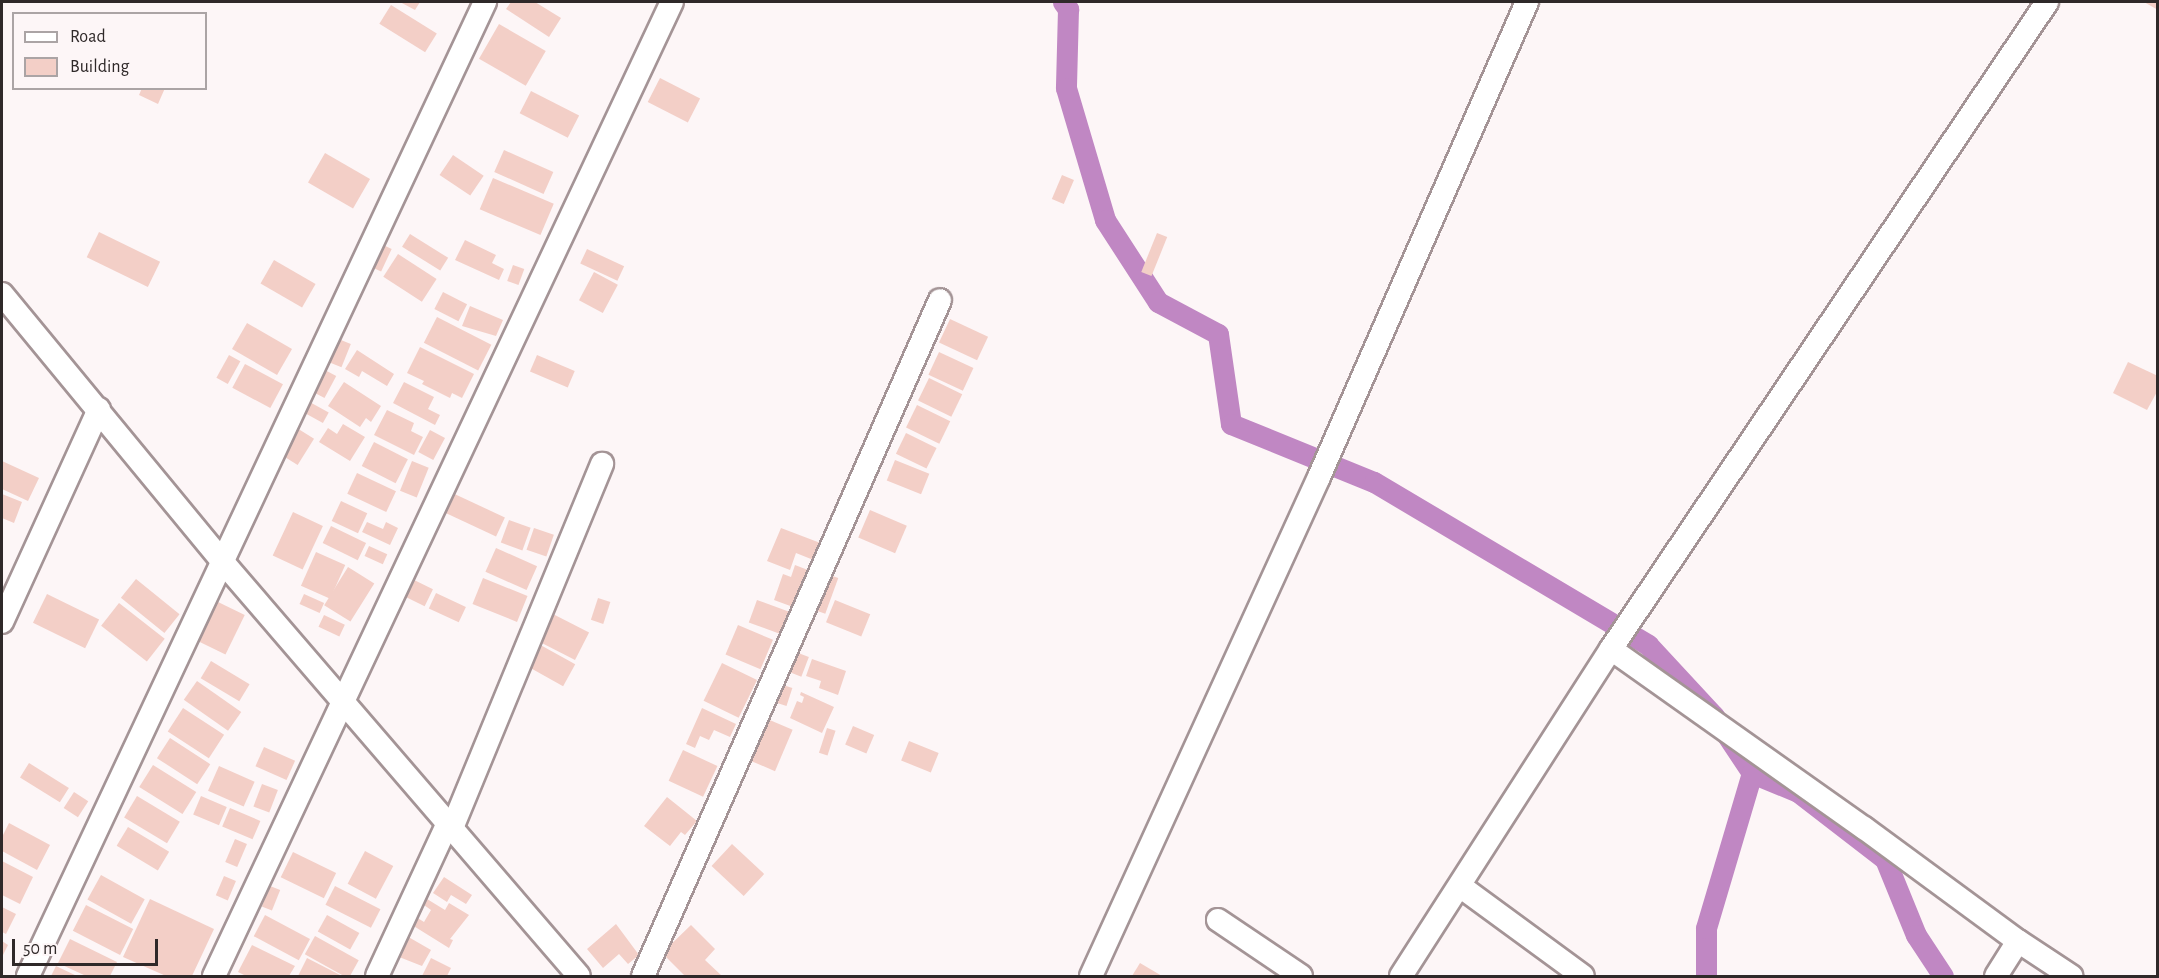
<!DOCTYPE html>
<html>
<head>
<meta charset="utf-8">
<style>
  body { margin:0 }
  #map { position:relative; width:2159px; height:978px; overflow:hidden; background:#fdf6f7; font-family:"Alegreya Sans",sans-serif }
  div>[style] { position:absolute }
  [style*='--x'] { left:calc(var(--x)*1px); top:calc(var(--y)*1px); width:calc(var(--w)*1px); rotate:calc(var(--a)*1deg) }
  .canal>* { height:21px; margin:-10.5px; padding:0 10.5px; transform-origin:10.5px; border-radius:10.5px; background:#c087c3 }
  .building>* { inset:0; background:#f3cfc7; transform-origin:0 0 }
  .roads { filter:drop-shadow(2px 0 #a49496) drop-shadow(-2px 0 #a49496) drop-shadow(0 2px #a49496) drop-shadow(0 -2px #a49496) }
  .street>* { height:22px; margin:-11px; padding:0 11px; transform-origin:11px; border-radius:11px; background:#fff }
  span { translate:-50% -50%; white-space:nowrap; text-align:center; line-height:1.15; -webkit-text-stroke:4.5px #fdf6f7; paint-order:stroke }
  .frame { position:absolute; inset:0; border:3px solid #2f2929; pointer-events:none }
  .legend { position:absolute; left:12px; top:12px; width:195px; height:78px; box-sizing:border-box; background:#fdf6f7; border:2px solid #aba4a5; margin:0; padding:8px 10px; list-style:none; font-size:18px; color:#2f2929 }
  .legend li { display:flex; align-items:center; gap:12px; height:30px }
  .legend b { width:30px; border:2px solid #aba4a5 }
  .scale { position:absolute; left:12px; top:939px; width:146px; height:27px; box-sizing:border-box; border:3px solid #2f2929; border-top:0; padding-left:8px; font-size:18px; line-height:21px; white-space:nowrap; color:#2f2929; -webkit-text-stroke:4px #fdf6f7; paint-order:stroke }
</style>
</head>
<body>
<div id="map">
  <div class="canal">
    <i style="--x:1063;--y:2;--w:9;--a:54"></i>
    <i style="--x:1068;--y:9;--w:79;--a:91.5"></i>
    <i style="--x:1066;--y:88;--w:138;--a:73.5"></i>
    <i style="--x:1105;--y:220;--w:98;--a:57.1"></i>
    <i style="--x:1158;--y:302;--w:68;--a:28.1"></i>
    <i style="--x:1218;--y:334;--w:91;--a:81.8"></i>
    <i style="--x:1231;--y:424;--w:154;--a:22.1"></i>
    <i style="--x:1374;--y:482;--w:319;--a:30.7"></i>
    <i style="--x:1648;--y:645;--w:97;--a:47.1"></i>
    <i style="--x:1714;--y:716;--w:69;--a:56.3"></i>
    <i style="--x:1752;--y:773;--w:50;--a:22.4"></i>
    <i style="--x:1798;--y:792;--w:110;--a:37.6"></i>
    <i style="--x:1885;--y:859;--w:82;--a:67.8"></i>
    <i style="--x:1916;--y:935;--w:49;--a:56.6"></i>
    <i style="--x:1706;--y:976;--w:48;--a:-90"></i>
    <i style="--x:1706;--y:928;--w:162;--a:-73.5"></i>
  </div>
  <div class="building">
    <i style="clip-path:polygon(400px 2px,420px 2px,415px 10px)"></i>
    <i style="clip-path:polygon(511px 2px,535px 2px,561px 18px,549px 37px,506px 9px)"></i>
    <i style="clip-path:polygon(2144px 2px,2158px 2px,2158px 10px)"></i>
    <i style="left:391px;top:5px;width:54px;height:22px;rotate:32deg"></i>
    <i style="left:499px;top:24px;width:54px;height:40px;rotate:30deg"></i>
    <i style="left:660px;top:78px;width:45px;height:27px;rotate:27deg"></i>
    <i style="clip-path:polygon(142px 88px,165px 88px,158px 104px,139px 95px)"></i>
    <i style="left:531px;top:91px;width:54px;height:25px;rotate:27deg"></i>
    <i style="left:504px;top:150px;width:54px;height:24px;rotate:24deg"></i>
    <i style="left:325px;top:153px;width:52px;height:34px;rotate:30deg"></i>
    <i style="left:453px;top:155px;width:37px;height:24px;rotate:34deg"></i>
    <i style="left:1062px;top:175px;width:13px;height:26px;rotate:23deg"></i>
    <i style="left:493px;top:178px;width:66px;height:34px;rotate:23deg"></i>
    <i style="left:99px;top:232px;width:68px;height:28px;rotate:26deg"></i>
    <i style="left:1157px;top:233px;width:11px;height:42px;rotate:22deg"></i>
    <i style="left:410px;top:234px;width:45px;height:15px;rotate:32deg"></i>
    <i style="clip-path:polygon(465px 240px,496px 255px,492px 263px,504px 269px,499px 280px,455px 260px)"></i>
    <i style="left:379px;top:243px;width:14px;height:25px;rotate:25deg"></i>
    <i style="left:587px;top:249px;width:41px;height:16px;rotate:25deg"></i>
    <i style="left:398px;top:254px;width:46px;height:27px;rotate:33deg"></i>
    <i style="left:274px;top:260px;width:48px;height:27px;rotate:30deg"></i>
    <i style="left:513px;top:265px;width:12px;height:17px;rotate:20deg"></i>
    <i style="left:594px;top:272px;width:27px;height:32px;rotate:28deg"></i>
    <i style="left:443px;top:292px;width:27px;height:19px;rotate:27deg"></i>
    <i style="clip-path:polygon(470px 306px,503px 320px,496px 336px,462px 326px)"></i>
    <i style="left:437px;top:317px;width:61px;height:29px;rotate:27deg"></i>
    <i style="left:950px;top:319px;width:42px;height:26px;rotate:25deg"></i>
    <i style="left:247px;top:323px;width:52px;height:30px;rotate:30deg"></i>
    <i style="left:336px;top:338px;width:16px;height:25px;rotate:22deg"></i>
    <i style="clip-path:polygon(420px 347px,474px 374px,462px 398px,452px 393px,450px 398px,422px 384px,424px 381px,407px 373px)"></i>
    <i style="clip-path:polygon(357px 350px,394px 374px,387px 386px,362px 371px,359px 377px,345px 369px)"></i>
    <i style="left:939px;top:352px;width:38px;height:25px;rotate:25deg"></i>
    <i style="left:229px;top:355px;width:13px;height:26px;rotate:29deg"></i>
    <i style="left:537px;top:355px;width:41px;height:18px;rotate:23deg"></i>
    <i style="clip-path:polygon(2128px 362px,2158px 376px,2158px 390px,2147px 410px,2113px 393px)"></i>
    <i style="left:245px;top:364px;width:43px;height:27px;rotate:28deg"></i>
    <i style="left:323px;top:369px;width:15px;height:25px;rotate:28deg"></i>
    <i style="left:929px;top:378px;width:37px;height:25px;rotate:26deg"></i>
    <i style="clip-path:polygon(344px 382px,381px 406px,371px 422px,366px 418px,360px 427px,328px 406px)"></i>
    <i style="clip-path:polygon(404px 382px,434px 397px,428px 409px,440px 415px,435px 425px,393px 403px)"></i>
    <i style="left:306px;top:400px;width:26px;height:12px;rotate:29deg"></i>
    <i style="left:917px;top:405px;width:37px;height:25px;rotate:26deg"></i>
    <i style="clip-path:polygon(387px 410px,414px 423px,411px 431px,423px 437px,414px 455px,374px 435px)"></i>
    <i style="clip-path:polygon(343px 424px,365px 437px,350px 461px,319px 442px,328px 428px,337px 434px)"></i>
    <i style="left:292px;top:425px;width:26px;height:31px;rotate:32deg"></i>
    <i style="left:430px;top:430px;width:17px;height:25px;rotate:28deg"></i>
    <i style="left:906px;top:433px;width:34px;height:23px;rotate:26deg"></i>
    <i style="left:374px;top:442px;width:38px;height:27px;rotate:27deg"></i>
    <i style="left:895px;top:460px;width:37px;height:22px;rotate:22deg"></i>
    <i style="clip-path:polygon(2px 461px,39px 478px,28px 501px,2px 489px)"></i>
    <i style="left:412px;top:461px;width:18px;height:32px;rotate:22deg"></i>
    <i style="left:357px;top:473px;width:43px;height:23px;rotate:25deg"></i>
    <i style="left:446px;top:490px;width:65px;height:21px;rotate:25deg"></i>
    <i style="clip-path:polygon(2px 494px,22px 502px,14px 523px,2px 518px)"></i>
    <i style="left:341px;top:501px;width:29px;height:22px;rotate:25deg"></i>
    <i style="left:870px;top:510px;width:40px;height:30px;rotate:23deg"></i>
    <i style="left:293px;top:512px;width:33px;height:48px;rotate:25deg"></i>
    <i style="left:509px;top:520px;width:23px;height:24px;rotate:20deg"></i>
    <i style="clip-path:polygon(367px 522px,383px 529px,386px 522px,398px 528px,390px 545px,362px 532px)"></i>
    <i style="left:331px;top:526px;width:39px;height:19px;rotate:26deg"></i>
    <i style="left:534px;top:528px;width:21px;height:23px;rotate:19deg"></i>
    <i style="clip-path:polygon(781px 528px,823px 544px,816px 561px,796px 553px,790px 570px,767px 561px)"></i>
    <i style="left:369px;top:546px;width:20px;height:11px;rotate:24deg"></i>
    <i style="left:496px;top:548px;width:45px;height:26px;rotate:24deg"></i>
    <i style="left:316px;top:552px;width:32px;height:37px;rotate:24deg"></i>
    <i style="clip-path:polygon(795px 565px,813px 572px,806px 593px,799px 590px,793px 607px,774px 600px,783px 574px,791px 577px)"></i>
    <i style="left:348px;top:567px;width:31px;height:45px;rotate:32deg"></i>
    <i style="left:827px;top:574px;width:12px;height:38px;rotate:20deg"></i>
    <i style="left:406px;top:576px;width:30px;height:19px;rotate:26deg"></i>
    <i style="left:483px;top:578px;width:48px;height:28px;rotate:22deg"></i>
    <i style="left:136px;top:579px;width:56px;height:24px;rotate:39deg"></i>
    <i style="left:436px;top:593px;width:33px;height:17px;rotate:25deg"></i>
    <i style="left:47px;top:594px;width:58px;height:32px;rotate:26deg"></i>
    <i style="left:304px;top:594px;width:22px;height:11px;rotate:24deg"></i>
    <i style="left:598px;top:598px;width:13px;height:23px;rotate:18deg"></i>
    <i style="left:757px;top:600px;width:35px;height:24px;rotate:20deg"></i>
    <i style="left:835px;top:600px;width:38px;height:24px;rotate:22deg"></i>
    <i style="left:216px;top:601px;width:32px;height:44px;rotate:26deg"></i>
    <i style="left:119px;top:603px;width:58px;height:29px;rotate:38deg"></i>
    <i style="left:549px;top:612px;width:45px;height:31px;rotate:27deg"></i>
    <i style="left:324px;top:615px;width:23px;height:13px;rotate:25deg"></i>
    <i style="left:738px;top:625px;width:38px;height:32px;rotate:23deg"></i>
    <i style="left:535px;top:642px;width:46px;height:25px;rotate:29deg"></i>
    <i style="left:793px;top:651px;width:17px;height:21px;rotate:21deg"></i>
    <i style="clip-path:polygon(812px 659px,846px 671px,838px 695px,819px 688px,821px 681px,806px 676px)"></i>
    <i style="left:211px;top:661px;width:45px;height:20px;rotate:31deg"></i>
    <i style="left:722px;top:663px;width:39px;height:42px;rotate:26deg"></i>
    <i style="left:197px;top:681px;width:54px;height:23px;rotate:35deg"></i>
    <i style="left:780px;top:684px;width:13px;height:19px;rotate:18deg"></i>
    <i style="clip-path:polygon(801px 692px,834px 707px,822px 733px,790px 718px,797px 701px,802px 703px,804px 697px,800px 695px)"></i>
    <i style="left:183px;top:708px;width:49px;height:28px;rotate:33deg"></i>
    <i style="clip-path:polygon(702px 708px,736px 724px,730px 737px,714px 730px,709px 740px,700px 736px,695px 748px,686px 744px)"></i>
    <i style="left:765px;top:718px;width:30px;height:45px;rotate:23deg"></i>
    <i style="left:853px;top:726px;width:23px;height:20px;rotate:23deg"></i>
    <i style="left:827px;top:728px;width:9px;height:26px;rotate:18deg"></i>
    <i style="left:170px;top:738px;width:48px;height:24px;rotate:33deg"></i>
    <i style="left:909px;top:741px;width:32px;height:21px;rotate:22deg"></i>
    <i style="left:264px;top:747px;width:34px;height:21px;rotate:24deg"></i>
    <i style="left:683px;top:750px;width:38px;height:34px;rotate:25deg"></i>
    <i style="left:29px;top:763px;width:47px;height:17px;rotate:32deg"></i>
    <i style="left:153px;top:765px;width:51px;height:26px;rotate:32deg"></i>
    <i style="left:219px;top:766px;width:39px;height:27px;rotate:24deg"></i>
    <i style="left:262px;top:784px;width:17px;height:24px;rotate:21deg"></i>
    <i style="left:74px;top:792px;width:17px;height:19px;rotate:33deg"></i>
    <i style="left:137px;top:796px;width:50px;height:25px;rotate:31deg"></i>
    <i style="left:201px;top:796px;width:28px;height:20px;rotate:23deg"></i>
    <i style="clip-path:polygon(667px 797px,697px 821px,685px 835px,681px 832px,670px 846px,644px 826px)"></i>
    <i style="left:230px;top:808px;width:33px;height:20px;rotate:23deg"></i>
    <i style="clip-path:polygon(9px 823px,50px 845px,37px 870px,2px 851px,2px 837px)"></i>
    <i style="left:128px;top:827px;width:48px;height:22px;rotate:31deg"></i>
    <i style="left:235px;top:839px;width:13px;height:25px;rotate:23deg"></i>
    <i style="left:732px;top:844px;width:44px;height:30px;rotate:43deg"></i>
    <i style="left:365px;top:851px;width:32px;height:37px;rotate:28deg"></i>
    <i style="left:293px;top:852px;width:48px;height:28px;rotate:26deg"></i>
    <i style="clip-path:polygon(2px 861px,33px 877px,20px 904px,2px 895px)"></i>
    <i style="left:101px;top:875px;width:50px;height:28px;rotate:29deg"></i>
    <i style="left:224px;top:876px;width:13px;height:21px;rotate:23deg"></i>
    <i style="clip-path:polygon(444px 877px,472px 895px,466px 904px,451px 895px,447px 902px,433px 893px)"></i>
    <i style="left:270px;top:886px;width:11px;height:22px;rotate:22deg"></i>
    <i style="left:335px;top:886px;width:51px;height:21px;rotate:27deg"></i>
    <i style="clip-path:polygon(150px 899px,214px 929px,192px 976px,166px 976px,123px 957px)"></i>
    <i style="clip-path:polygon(427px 899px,445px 910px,449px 903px,469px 915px,450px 939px,453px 940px,449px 948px,412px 925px,416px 917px,424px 922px,431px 910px,424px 905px)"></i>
    <i style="left:86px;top:905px;width:53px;height:29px;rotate:27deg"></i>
    <i style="clip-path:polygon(2px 907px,16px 914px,6px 934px,2px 932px)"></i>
    <i style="left:265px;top:915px;width:51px;height:24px;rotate:28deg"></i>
    <i style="left:327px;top:915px;width:37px;height:19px;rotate:29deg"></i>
    <i style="clip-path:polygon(616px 924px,639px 955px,628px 964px,619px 954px,603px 968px,587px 949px)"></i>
    <i style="clip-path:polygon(691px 925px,715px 949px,705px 960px,722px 976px,685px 976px,662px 953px)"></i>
    <i style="clip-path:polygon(405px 935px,431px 950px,422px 966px,394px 955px)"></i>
    <i style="left:315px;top:936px;width:50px;height:21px;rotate:29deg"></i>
    <i style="clip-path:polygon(70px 939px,117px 962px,110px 976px,86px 976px,58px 963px)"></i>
    <i style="clip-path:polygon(2px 941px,8px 945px,2px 957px)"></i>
    <i style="clip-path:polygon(252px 945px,295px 966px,289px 976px,246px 976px,238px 972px)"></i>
    <i style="clip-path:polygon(307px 958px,342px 976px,298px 976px)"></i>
    <i style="clip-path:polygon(431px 958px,451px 968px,447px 976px,422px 976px)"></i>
    <i style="clip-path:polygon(1140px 963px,1162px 976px,1132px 976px)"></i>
    <i style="clip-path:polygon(56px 966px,77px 976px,51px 976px)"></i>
  </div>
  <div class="roads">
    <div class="street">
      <i style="--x:2;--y:294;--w:346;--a:50.5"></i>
      <i style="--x:222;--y:561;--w:547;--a:49.3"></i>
      <i style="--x:2;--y:622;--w:234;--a:-65.5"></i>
      <i style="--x:1611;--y:649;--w:310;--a:35.3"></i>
      <i style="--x:1864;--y:828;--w:191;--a:36.3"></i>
      <i style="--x:2018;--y:941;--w:64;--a:33.4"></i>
      <i style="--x:452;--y:828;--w:394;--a:-67.6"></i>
      <i style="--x:1460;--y:886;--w:152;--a:36.2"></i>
      <i style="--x:1218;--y:920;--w:100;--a:34"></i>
      <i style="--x:28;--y:976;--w:1076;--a:-64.86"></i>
      <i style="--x:214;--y:976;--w:1076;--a:-64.82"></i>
      <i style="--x:377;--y:976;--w:169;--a:-65.1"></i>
      <i style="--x:643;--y:976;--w:738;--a:-66.28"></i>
      <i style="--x:1091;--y:976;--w:549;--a:-65.44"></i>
      <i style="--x:1319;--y:477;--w:519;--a:-66.35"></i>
      <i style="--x:1401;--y:976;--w:389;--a:-57.3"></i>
      <i style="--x:1611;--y:649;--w:780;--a:-56.02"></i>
      <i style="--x:1996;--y:976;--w:41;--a:-57.8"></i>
    </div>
  </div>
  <div class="frame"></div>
  <ul class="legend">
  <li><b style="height:8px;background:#fff"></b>Road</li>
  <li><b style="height:16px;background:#f3cfc7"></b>Building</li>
  </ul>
  <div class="scale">50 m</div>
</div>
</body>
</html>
